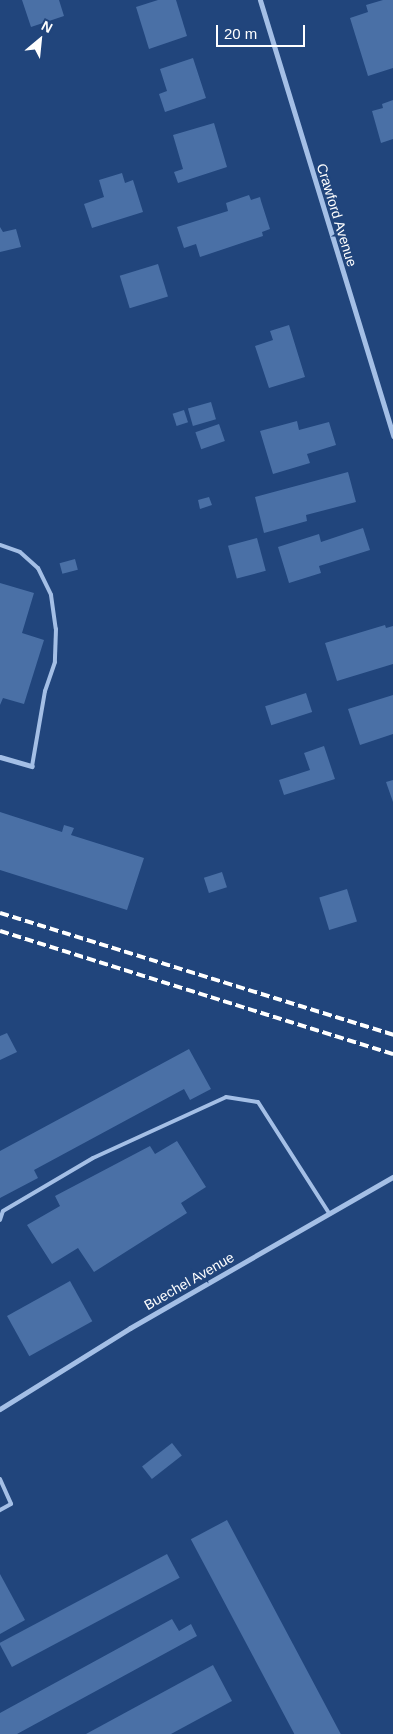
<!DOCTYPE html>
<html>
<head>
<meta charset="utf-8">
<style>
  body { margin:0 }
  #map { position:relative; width:393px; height:1734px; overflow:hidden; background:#21457c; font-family:Helvetica,sans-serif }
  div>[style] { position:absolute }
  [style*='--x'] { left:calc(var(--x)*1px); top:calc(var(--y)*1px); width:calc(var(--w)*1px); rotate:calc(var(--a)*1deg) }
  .building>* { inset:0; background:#4a70a6; transform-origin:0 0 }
  .lane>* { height:4px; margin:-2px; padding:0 2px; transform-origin:2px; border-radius:2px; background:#a4bfe6 }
  .street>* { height:5px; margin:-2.5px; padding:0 2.5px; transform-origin:2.5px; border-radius:2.5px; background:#a4bfe6 }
  .rail>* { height:4px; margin-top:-2px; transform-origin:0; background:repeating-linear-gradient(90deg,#fff 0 9px,transparent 0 13px) }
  span { translate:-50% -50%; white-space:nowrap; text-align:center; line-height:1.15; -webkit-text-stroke:4.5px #21457c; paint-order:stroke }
  .street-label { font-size:14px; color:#fff }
  .north { position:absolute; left:15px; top:15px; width:50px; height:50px; -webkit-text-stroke:4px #21457c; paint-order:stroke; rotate:28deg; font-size:14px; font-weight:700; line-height:20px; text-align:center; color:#fff }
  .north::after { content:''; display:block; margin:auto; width:18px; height:22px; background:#fff; clip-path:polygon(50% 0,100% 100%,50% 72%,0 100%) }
  .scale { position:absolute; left:216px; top:25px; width:89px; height:22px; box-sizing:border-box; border:2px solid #fff; border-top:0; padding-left:6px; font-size:15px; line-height:18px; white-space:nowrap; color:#fff; -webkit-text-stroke:4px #21457c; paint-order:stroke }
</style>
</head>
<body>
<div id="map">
  <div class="building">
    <i style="clip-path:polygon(22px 0,59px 0,64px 16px,31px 27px)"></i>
    <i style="clip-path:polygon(158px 0,176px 0,187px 36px,149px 49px,136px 7px)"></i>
    <i style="clip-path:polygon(383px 0,393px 0,393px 68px,368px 76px,350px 18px,368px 12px,366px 5px)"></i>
    <i style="clip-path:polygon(193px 58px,206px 98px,165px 112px,159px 94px,167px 91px,160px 69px)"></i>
    <i style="clip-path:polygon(393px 100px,393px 139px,381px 143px,372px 111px,383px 108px,382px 104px)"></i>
    <i style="clip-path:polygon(214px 123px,227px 167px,178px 183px,174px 172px,183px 169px,173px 135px)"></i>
    <i style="clip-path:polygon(122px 173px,125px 183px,133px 180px,143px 212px,92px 228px,84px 204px,104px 197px,99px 180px)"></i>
    <i style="clip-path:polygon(249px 195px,251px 200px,260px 197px,261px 201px,270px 229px,262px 232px,263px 236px,200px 257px,196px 244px,184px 248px,177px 227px,228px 211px,226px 203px)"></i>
    <i style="clip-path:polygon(0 227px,3px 232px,16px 229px,21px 247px,0 252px)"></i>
    <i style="left:158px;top:264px;width:34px;height:40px;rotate:73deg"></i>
    <i style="clip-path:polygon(289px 325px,305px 377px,269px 388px,255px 346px,273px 340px,270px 331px)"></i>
    <i style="left:211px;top:402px;width:18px;height:24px;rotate:74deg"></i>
    <i style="left:184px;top:410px;width:13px;height:12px;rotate:72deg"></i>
    <i style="clip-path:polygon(297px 421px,299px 430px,329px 422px,336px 445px,307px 454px,310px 463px,273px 474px,260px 431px)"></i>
    <i style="left:219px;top:424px;width:18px;height:25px;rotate:71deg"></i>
    <i style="clip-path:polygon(348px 472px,356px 502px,306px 515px,307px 521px,264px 533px,255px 497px)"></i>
    <i style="clip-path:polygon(209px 497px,212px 505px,200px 509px,198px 500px)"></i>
    <i style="clip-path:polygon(363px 528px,370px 550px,319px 566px,321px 573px,289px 583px,278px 547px,319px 534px,321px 542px)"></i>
    <i style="left:257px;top:538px;width:34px;height:30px;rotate:75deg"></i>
    <i style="left:75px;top:559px;width:11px;height:16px;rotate:75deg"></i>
    <i style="clip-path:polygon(0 583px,34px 593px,22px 633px,44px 640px,24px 704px,3px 698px,0 705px)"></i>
    <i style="clip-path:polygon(385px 625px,386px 628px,393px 626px,393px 664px,337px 681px,325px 643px)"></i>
    <i style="left:306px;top:693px;width:20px;height:43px;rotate:72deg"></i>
    <i style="clip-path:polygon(393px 695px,393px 734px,360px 745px,348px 709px)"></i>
    <i style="clip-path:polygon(324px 746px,335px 779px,284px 795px,279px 780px,310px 770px,304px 753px)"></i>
    <i style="clip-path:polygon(393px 780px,393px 802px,386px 782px)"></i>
    <i style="clip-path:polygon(0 812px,62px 832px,64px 825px,74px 828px,71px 835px,144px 858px,127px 910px,0 870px)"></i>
    <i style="left:222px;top:872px;width:16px;height:19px;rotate:72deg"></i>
    <i style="left:347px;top:889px;width:34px;height:29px;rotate:73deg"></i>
    <i style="clip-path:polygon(7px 1033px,17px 1052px,0 1060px,0 1036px)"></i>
    <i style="clip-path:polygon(189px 1049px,211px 1089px,190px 1100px,184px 1089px,34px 1170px,38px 1178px,0 1198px,0 1151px)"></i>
    <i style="clip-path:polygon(177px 1141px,206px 1187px,181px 1203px,187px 1213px,94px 1272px,78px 1248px,52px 1264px,27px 1225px,60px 1206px,55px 1196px,150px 1146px,155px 1154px)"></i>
    <i style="left:70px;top:1281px;width:46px;height:72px;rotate:61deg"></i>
    <i style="left:172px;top:1443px;width:16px;height:38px;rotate:52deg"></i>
    <i style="left:227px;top:1520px;width:243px;height:41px;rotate:62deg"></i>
    <i style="left:167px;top:1554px;width:27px;height:190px;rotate:62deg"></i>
    <i style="clip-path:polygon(0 1574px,25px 1620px,0 1634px)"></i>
    <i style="clip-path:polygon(172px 1619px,179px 1631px,191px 1624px,197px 1636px,17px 1734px,0 1734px,0 1713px)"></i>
    <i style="clip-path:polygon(213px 1665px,232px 1701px,171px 1734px,86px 1734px)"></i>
  </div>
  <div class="lane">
    <i style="--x:0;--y:545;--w:21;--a:19"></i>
    <i style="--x:20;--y:552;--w:24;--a:42"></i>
    <i style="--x:38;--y:568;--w:30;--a:64"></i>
    <i style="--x:51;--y:595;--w:34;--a:82"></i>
    <i style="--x:56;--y:629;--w:33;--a:92"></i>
    <i style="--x:55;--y:662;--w:31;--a:109"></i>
    <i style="--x:45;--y:691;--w:76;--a:99.8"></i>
    <i style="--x:0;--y:1220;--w:9;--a:-72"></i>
    <i style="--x:3;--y:1211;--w:104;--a:-30.5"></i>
    <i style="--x:93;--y:1158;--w:146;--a:-24.6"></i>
    <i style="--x:226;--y:1097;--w:32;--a:9"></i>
    <i style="--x:258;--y:1102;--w:132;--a:57.4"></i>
    <i style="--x:0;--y:1479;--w:27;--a:66"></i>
    <i style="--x:11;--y:1504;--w:13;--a:151"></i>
  </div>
  <div class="street">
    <i style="--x:260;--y:0;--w:456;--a:73"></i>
    <i style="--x:0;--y:757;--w:33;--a:16"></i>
    <i style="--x:0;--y:1409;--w:153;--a:-31.9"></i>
    <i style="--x:130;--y:1328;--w:303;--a:-29.9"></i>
  </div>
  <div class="rail">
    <i style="--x:0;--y:913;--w:412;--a:17.2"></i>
    <i style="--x:0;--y:931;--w:412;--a:17.4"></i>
  </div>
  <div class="street-label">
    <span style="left:337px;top:215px;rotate:73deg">Crawford Avenue</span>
    <span style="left:189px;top:1281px;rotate:-30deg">Buechel Avenue</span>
  </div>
  <div class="north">N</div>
  <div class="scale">20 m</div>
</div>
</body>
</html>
